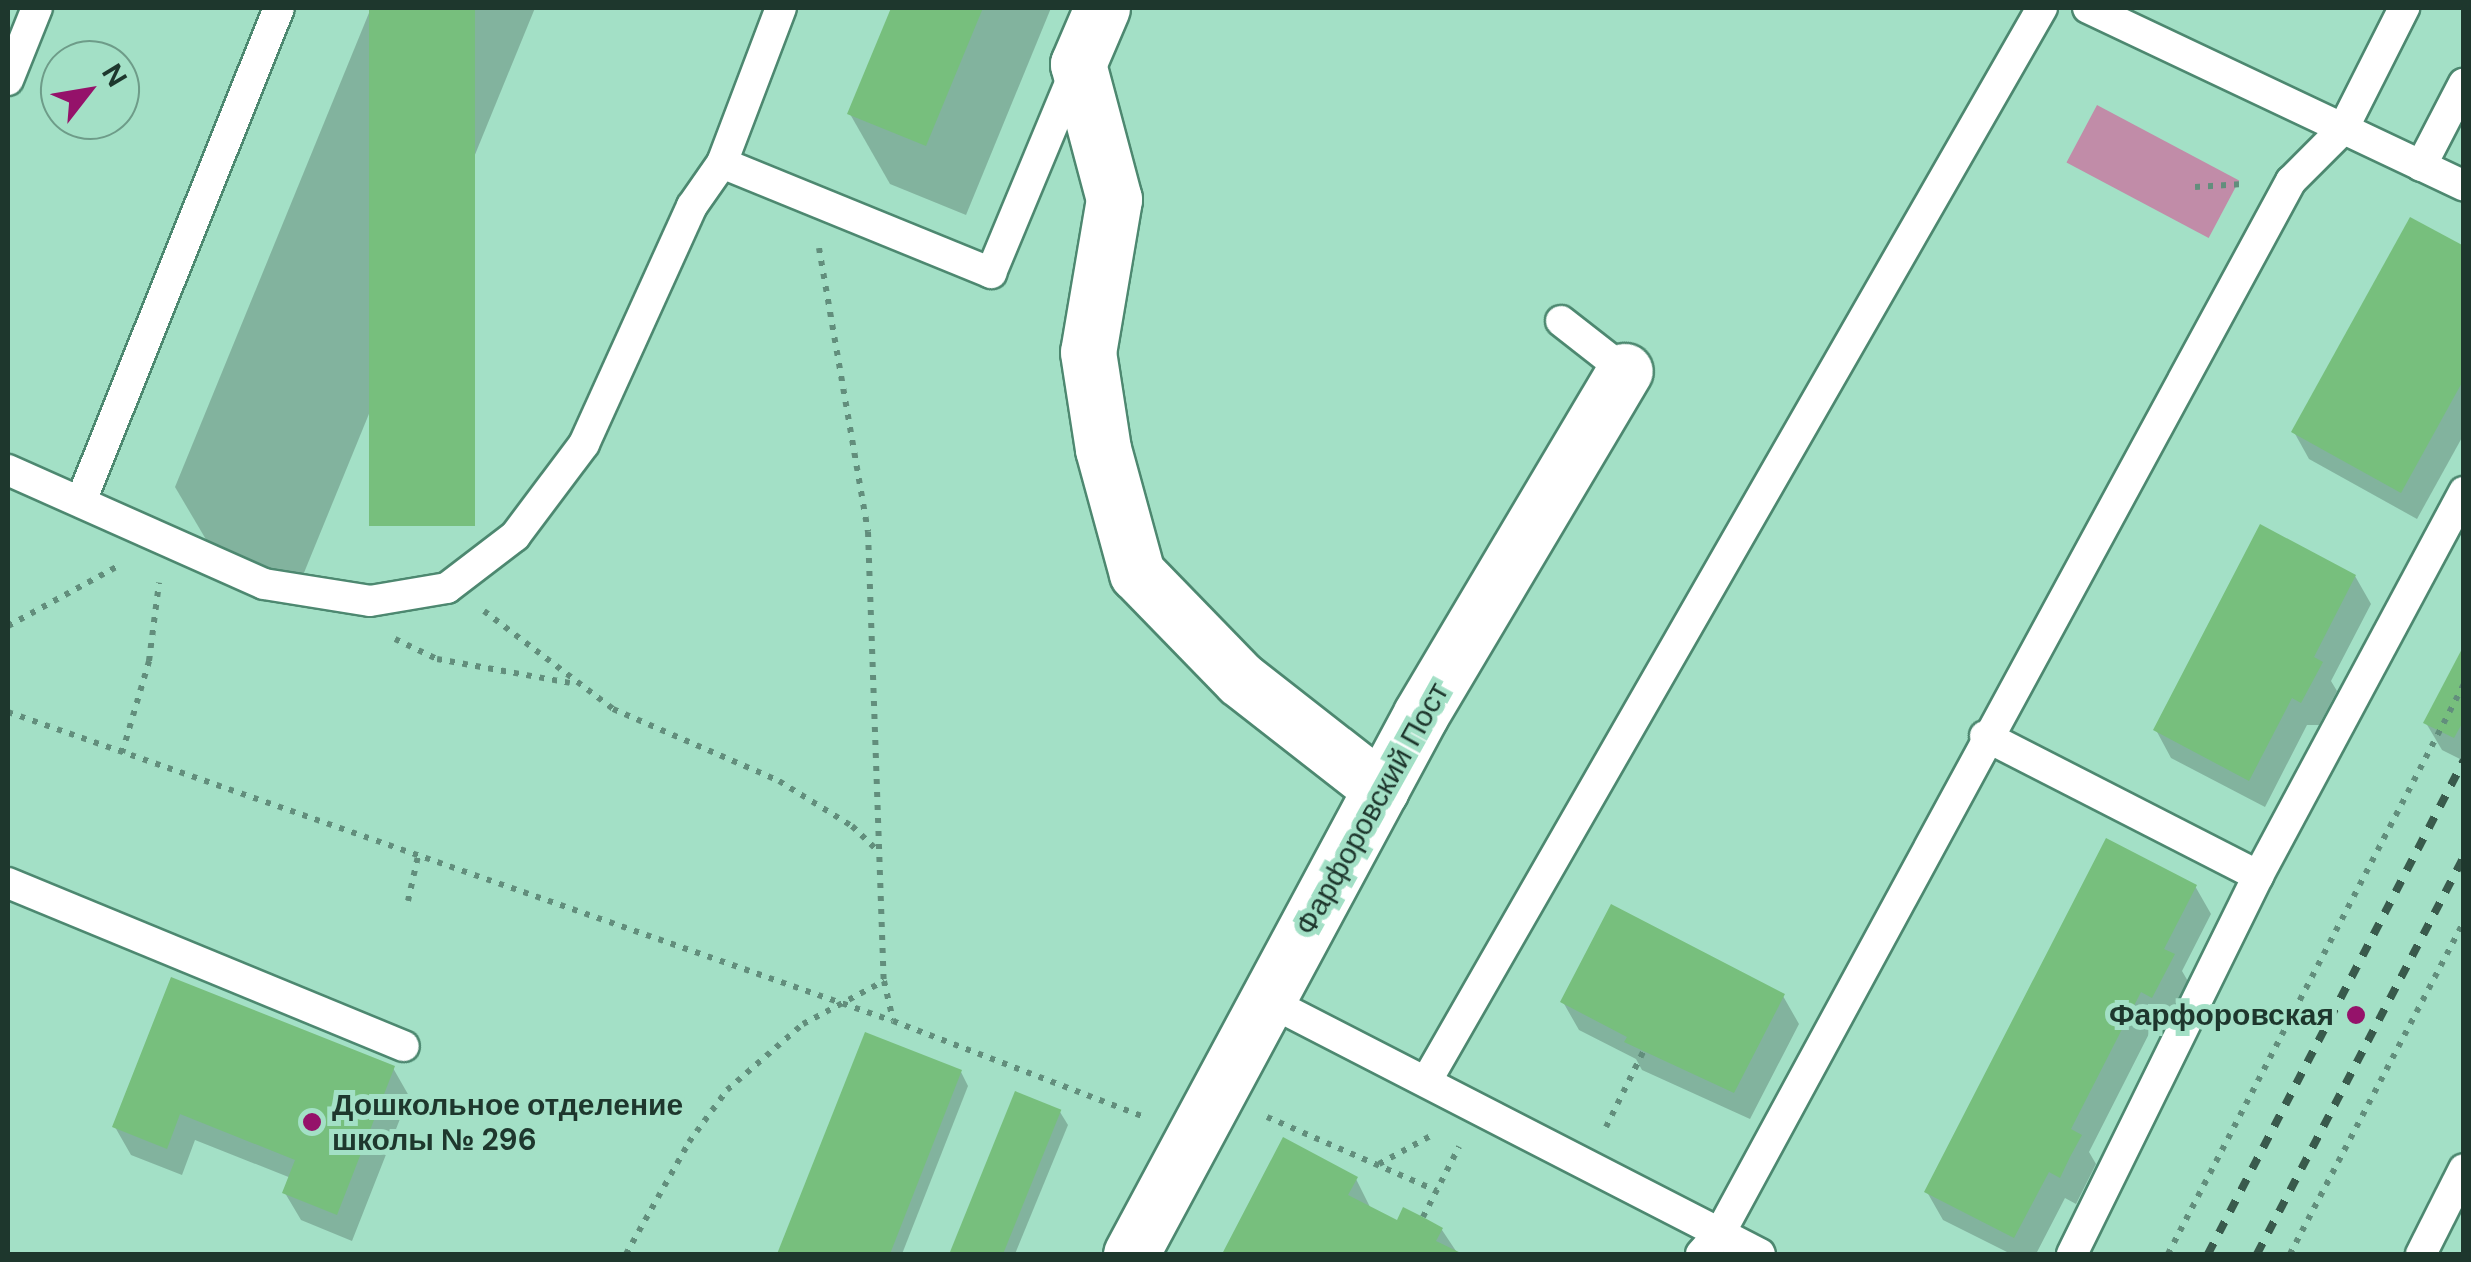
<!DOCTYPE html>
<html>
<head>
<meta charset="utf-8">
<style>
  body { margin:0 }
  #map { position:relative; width:2471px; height:1262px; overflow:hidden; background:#a3e0c6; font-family:"DM Sans",sans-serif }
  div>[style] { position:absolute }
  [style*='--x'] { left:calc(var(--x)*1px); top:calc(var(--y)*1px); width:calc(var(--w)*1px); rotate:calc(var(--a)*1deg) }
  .green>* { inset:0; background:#c18ca8; transform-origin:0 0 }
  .shadow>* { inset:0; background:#0003 }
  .building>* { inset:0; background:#77bf7d; transform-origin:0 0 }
  .path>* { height:6px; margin-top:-3px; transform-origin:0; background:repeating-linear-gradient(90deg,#628e7c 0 5px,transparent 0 13px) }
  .roads { filter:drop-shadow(2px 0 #4d8870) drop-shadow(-2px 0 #4d8870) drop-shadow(0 2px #4d8870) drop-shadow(0 -2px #4d8870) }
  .lane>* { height:30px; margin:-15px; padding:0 15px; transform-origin:15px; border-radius:15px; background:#fff }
  .street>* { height:55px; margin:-27.5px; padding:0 27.5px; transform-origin:27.5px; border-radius:27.5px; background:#fff }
  .rail>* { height:8px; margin-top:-4px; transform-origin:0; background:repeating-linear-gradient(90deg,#395a4c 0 12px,transparent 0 24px) }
  .dots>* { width:28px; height:28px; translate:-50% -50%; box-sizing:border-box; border:5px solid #a3e0c6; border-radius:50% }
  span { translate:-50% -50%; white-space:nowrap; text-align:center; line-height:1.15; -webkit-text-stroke:10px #a3e0c6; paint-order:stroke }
  .street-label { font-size:30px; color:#1e372d }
  .poi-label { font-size:30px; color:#1e372d; font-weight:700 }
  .right { translate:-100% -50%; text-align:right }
  .left { translate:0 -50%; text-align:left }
  .frame { position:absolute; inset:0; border:10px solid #1e372d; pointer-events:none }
  .north { position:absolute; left:40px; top:40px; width:100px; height:100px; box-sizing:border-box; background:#a3e0c6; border:2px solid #6e9c89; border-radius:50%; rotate:59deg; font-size:28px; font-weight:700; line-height:40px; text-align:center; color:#1e372d }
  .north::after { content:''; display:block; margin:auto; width:35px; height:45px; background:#95126a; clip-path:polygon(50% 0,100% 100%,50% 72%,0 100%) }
</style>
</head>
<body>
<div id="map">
  <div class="green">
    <i style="left:2097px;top:105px;width:161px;height:65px;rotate:28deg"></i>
  </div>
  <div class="shadow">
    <i style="clip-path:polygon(371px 8px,535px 8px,299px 585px,211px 548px,175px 487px)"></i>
    <i style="clip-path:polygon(894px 8px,1051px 8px,966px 215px,890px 184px,850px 114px)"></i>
    <i style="clip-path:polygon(2464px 249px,2464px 434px,2417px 519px,2309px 459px,2294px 432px)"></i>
    <i style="clip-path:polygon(2355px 576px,2371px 604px,2331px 681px,2337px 691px,2319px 725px,2307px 725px,2265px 807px,2171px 758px,2156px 730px)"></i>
    <i style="clip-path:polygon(2464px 650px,2464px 761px,2442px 750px,2426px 723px)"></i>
    <i style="clip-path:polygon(2195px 886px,2211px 914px,2182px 971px,2189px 983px,2168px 1024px,2157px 1018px,2089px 1152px,2096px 1164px,2076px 1204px,2065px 1198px,2036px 1254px,2011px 1254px,1943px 1220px,1927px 1192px)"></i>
    <i style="clip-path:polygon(1783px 996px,1799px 1024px,1750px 1119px,1642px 1070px,1636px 1059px,1579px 1030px,1563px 1002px)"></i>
    <i style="clip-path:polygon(866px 1035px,961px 1072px,968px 1086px,902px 1254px,780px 1254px)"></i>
    <i style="clip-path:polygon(393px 1068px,409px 1096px,352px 1241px,301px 1220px,285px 1193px,291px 1178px,195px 1140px,182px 1175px,131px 1155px,115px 1127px)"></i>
    <i style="clip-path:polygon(1016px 1094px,1060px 1112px,1068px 1125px,1015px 1254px,951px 1254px)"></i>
    <i style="clip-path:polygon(1284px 1141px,1356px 1179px,1371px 1209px,1398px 1224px,1442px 1230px,1458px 1254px,1225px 1254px)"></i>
  </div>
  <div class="building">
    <i style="left:369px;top:8px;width:106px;height:518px"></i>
    <i style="clip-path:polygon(891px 8px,983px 8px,926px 146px,847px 114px)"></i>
    <i style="clip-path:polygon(2410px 217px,2464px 246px,2464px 379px,2401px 493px,2291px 432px)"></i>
    <i style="clip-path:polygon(2260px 524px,2356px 575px,2314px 657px,2323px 662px,2301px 703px,2292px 698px,2249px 781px,2153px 730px)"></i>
    <i style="clip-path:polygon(2464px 645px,2464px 720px,2454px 738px,2423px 723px)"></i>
    <i style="clip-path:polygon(2106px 838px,2197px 885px,2164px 949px,2175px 954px,2163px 977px,2152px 998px,2141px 992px,2071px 1129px,2082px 1135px,2070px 1157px,2060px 1178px,2049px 1172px,2014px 1238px,1924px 1192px)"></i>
    <i style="clip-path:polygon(1611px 904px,1785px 994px,1734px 1093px,1624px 1042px,1627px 1037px,1560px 1002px)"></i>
    <i style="clip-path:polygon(171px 977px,395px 1066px,337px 1215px,282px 1193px,295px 1160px,180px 1114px,167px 1149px,112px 1127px)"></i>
    <i style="clip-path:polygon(865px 1032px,962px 1070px,890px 1254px,777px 1254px)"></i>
    <i style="left:1015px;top:1091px;width:50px;height:176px;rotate:22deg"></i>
    <i style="clip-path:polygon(1283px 1137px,1358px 1177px,1348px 1195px,1397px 1220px,1403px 1207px,1423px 1217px,1443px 1228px,1436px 1241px,1463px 1254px,1222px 1254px)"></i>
  </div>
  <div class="path">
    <i style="--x:2195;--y:187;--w:48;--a:-3.6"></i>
    <i style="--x:819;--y:248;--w:288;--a:80.2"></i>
    <i style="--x:868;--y:532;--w:449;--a:88"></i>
    <i style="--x:884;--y:981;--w:40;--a:77"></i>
    <i style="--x:484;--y:611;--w:162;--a:37.2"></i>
    <i style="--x:613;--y:709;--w:181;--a:23.4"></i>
    <i style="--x:779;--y:781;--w:86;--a:31.7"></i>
    <i style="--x:852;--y:826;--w:37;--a:44"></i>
    <i style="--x:8;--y:626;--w:123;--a:-28.6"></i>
    <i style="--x:395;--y:639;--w:47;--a:25.5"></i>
    <i style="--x:437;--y:659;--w:135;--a:10.2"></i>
    <i style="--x:8;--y:712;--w:937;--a:19.25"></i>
    <i style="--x:893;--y:1021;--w:267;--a:20.9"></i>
    <i style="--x:122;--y:753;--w:96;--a:-73.6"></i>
    <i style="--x:149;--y:661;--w:79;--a:-82.7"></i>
    <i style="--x:408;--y:901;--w:46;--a:-77.5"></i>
    <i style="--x:1267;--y:1117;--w:185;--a:23.5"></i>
    <i style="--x:1606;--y:1127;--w:84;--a:-63.7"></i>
    <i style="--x:1379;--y:1164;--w:63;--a:-28.6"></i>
    <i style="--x:1423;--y:1217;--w:79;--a:-62.8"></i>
    <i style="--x:626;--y:1254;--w:129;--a:-60.6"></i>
    <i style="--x:689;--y:1142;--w:64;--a:-53.8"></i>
    <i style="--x:727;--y:1090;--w:101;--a:-41"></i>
    <i style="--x:803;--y:1024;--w:92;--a:-28"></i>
    <i style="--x:2168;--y:1254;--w:642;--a:-62.56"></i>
    <i style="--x:2290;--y:1254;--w:376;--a:-62.4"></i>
  </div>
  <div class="roads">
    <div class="lane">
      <i style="--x:2088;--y:8;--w:416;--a:25.3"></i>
      <i style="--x:8;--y:80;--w:78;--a:-68.1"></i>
      <i style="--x:722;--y:163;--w:291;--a:22.2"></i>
      <i style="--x:991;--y:273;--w:219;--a:-67.4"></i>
      <i style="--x:2421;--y:166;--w:93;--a:-62.6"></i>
      <i style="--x:1561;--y:321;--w:81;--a:38"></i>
      <i style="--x:8;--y:470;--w:280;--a:24"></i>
      <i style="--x:264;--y:584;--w:107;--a:9.1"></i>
      <i style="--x:370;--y:601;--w:78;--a:-9.6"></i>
      <i style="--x:447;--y:588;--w:86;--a:-37.4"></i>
      <i style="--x:515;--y:536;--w:115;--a:-53.1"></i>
      <i style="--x:584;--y:444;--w:261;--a:-65.6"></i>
      <i style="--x:692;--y:206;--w:52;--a:-55.1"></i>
      <i style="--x:722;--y:163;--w:166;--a:-69.2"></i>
      <i style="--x:81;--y:501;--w:531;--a:-68.12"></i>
      <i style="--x:1985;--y:736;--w:307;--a:27.1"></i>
      <i style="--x:8;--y:883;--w:428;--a:22.4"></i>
      <i style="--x:1268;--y:1001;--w:553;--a:27.21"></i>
      <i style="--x:1427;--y:1080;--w:1236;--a:-60.16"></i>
      <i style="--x:1701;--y:1254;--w:28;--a:-48"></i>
      <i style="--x:1720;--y:1233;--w:1197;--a:-61.51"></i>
      <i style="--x:2291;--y:181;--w:74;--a:-45"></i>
      <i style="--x:2343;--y:129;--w:136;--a:-63.2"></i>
      <i style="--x:2072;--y:1254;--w:421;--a:-63.8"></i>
      <i style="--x:2258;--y:876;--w:436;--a:-61.8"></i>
      <i style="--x:2421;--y:1254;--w:95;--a:-63.2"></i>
    </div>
    <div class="street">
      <i style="--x:1102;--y:8;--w:61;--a:113.2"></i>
      <i style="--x:1078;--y:64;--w:140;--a:75.1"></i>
      <i style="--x:1114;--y:199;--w:155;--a:99.6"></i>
      <i style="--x:1088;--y:352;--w:98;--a:81.2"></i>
      <i style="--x:1103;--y:449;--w:129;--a:74.7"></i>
      <i style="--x:1137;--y:573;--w:148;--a:45.8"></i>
      <i style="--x:1240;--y:679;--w:179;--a:38"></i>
      <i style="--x:1131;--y:1254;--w:613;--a:-61.76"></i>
      <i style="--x:1421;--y:714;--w:399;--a:-59.3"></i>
    </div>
  </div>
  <div class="rail">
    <i style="--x:2208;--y:1254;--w:556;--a:-62.61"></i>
    <i style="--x:2257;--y:1254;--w:449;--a:-62.5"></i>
  </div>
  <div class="dots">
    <i style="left:2356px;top:1015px;background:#95126a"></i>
    <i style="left:312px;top:1122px;background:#95126a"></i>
  </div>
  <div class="street-label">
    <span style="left:1372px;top:809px;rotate:-61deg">Фарфоровский Пост</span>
  </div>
  <div class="poi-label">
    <span class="right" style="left:2334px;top:1015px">Фарфоровская</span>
    <span class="left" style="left:332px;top:1122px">Дошкольное отделение<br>школы № 296</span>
  </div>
  <div class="frame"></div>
  <div class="north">N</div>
</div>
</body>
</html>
